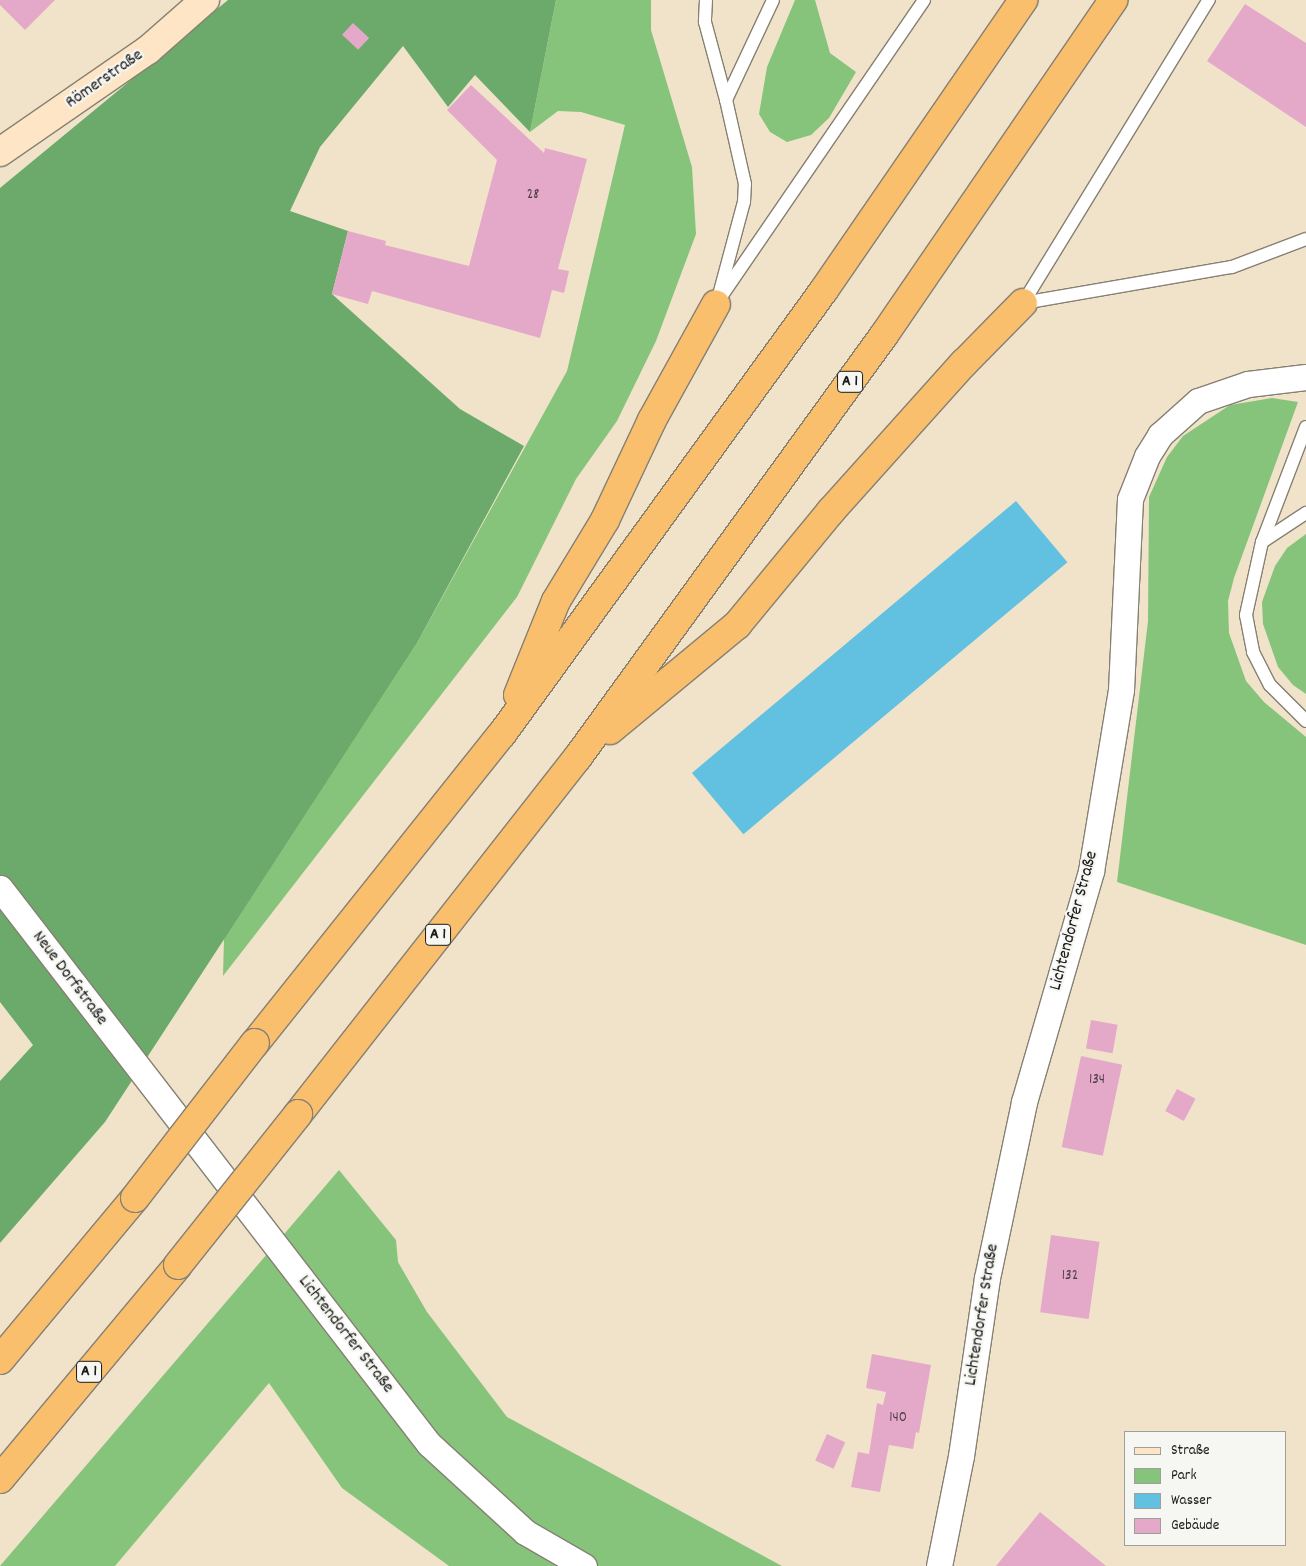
<!DOCTYPE html>
<html>
<head>
<meta charset="utf-8">
<style>
  body { margin:0 }
  #map { position:relative; width:1306px; height:1566px; overflow:hidden; background:#f1e3ca; font-family:Dekko,sans-serif }
  div>[style] { position:absolute }
  [style*='--x'] { left:calc(var(--x)*1px); top:calc(var(--y)*1px); width:calc(var(--w)*1px); rotate:calc(var(--a)*1deg) }
  .green>* { inset:0; background:#86c47b }
  .forest>* { inset:0; background:#6caa6b }
  .water>* { inset:0; background:#62c0e0; transform-origin:0 0 }
  .building>* { inset:0; background:#e4a9c8; transform-origin:0 0 }
  .roads { filter:drop-shadow(1px 0 #868073) drop-shadow(-1px 0 #868073) drop-shadow(0 1px #868073) drop-shadow(0 -1px #868073) }
  .lane>* { height:12px; margin:-6px; padding:0 6px; transform-origin:6px; border-radius:6px; background:#fff }
  .street>* { height:25px; margin:-12.5px; padding:0 12.5px; transform-origin:12.5px; border-radius:12.5px; background:#fff }
  .secondary>* { height:28px; margin:-14px; padding:0 14px; transform-origin:14px; border-radius:14px; background:#fde5c5 }
  .highway>* { height:28px; margin:-14px; padding:0 14px; transform-origin:14px; border-radius:14px; background:#f9bf6d }
  .bridges { filter:drop-shadow(1px 0 #868073) drop-shadow(-1px 0 #868073) drop-shadow(0 1px #868073) drop-shadow(0 -1px #868073) }
  .highway-bridge>* { height:28px; margin:-14px; padding:0 14px; transform-origin:14px; border-radius:14px; background:#f9bf6d }
  span { translate:-50% -50%; white-space:nowrap; text-align:center; line-height:1.15; -webkit-text-stroke:4.5px #f6f6f2; paint-order:stroke }
  .number-label { font-size:15px; color:#4e3f47 }
  .number-label span { -webkit-text-stroke-width:0 }
  .shield-label span { padding:1px 4px; background:#f6f6f2; border:1px solid; border-radius:4px; -webkit-text-stroke-width:0 }
  .shield-label { font-size:16px; color:#1c1c1c; font-weight:700 }
  .street-label { font-size:18px; color:#1c1c1c }
  .legend { position:absolute; left:1124px; top:1431px; width:162px; height:115px; box-sizing:border-box; background:#f6f6f2; border:1px solid #9f9f9c; margin:0; padding:6px 9px; list-style:none; font-size:15px; color:#1c1c1c }
  .legend li { display:flex; align-items:center; gap:10px; height:25px }
  .legend b { width:25px; border:1px solid #9f9f9c }
</style>
</head>
<body>
<div id="map">
  <div class="green">
    <i style="clip-path:polygon(556px 0,651px 0,651px 30px,692px 167px,696px 234px,656px 341px,617px 421px,576px 479px,517px 597px,223px 976px,224px 938px,417px 643px,567px 371px,625px 125px,581px 112px,558px 111px,530px 132px)"></i>
    <i style="clip-path:polygon(795px 0,815px 0,830px 53px,856px 72px,829px 118px,811px 135px,787px 142px,770px 132px,759px 114px,767px 67px)"></i>
    <i style="clip-path:polygon(1272px 398px,1298px 402px,1234px 578px,1228px 601px,1229px 633px,1246px 681px,1264px 702px,1306px 737px,1306px 945px,1117px 882px,1148px 621px,1149px 497px,1167px 457px,1183px 436px,1230px 405px)"></i>
    <i style="clip-path:polygon(1306px 534px,1306px 694px,1293px 685px,1278px 667px,1263px 624px,1262px 602px,1275px 566px,1287px 548px)"></i>
    <i style="clip-path:polygon(339px 1170px,396px 1240px,398px 1262px,427px 1312px,507px 1417px,782px 1566px,449px 1566px,342px 1488px,269px 1383px,115px 1566px,0 1566px)"></i>
  </div>
  <div class="forest">
    <i style="clip-path:polygon(228px 0,556px 0,530px 132px,475px 75px,448px 107px,403px 46px,320px 147px,290px 211px,348px 231px,332px 294px,460px 409px,524px 446px,417px 643px,105px 1122px,0 1243px,0 1081px,33px 1045px,0 1002px,0 188px)"></i>
  </div>
  <div class="water">
    <i style="left:1016px;top:501px;width:80px;height:423px;rotate:50deg"></i>
  </div>
  <div class="building">
    <i style="clip-path:polygon(0 0,55px 0,25px 30px,0 5px)"></i>
    <i style="clip-path:polygon(1245px 4px,1306px 43px,1306px 127px,1207px 61px)"></i>
    <i style="left:353px;top:23px;width:22px;height:16px;rotate:43deg"></i>
    <i style="clip-path:polygon(471px 85px,544px 153px,545px 148px,587px 159px,558px 269px,569px 271px,564px 293px,552px 290px,540px 338px,372px 291px,368px 304px,332px 294px,348px 231px,386px 241px,385px 245px,469px 266px,497px 160px,447px 110px)"></i>
    <i style="left:1091px;top:1020px;width:27px;height:29px;rotate:10deg"></i>
    <i style="left:1081px;top:1056px;width:42px;height:93px;rotate:12deg"></i>
    <i style="left:1177px;top:1089px;width:21px;height:25px;rotate:28deg"></i>
    <i style="left:1051px;top:1235px;width:49px;height:78px;rotate:8deg"></i>
    <i style="clip-path:polygon(872px 1354px,931px 1365px,919px 1433px,916px 1432px,913px 1449px,889px 1445px,880px 1492px,851px 1487px,858px 1452px,869px 1454px,877px 1403px,883px 1405px,886px 1392px,866px 1388px)"></i>
    <i style="left:827px;top:1434px;width:20px;height:29px;rotate:24deg"></i>
    <i style="clip-path:polygon(1040px 1512px,1106px 1566px,996px 1566px)"></i>
  </div>
  <div class="roads">
    <div class="lane">
      <i style="--x:706;--y:0;--w:22;--a:93"></i>
      <i style="--x:705;--y:22;--w:81;--a:74.9"></i>
      <i style="--x:719;--y:295;--w:96;--a:-75"></i>
      <i style="--x:744;--y:202;--w:18;--a:-87"></i>
      <i style="--x:745;--y:184;--w:86;--a:-102.7"></i>
      <i style="--x:726;--y:100;--w:110;--a:-64.8"></i>
      <i style="--x:1023;--y:303;--w:356;--a:-58.5"></i>
      <i style="--x:1023;--y:303;--w:212;--a:-9.8"></i>
      <i style="--x:1232;--y:267;--w:79;--a:-20.7"></i>
      <i style="--x:716;--y:304;--w:368;--a:-55.6"></i>
      <i style="--x:1306;--y:427;--w:123;--a:110.9"></i>
      <i style="--x:1262;--y:542;--w:75;--a:102.4"></i>
      <i style="--x:1246;--y:615;--w:38;--a:79"></i>
      <i style="--x:1253;--y:652;--w:37;--a:63"></i>
      <i style="--x:1270;--y:685;--w:51;--a:45"></i>
      <i style="--x:1262;--y:542;--w:53;--a:-33.4"></i>
    </div>
    <div class="street">
      <i style="--x:0;--y:888;--w:702;--a:52.35"></i>
      <i style="--x:429;--y:1444;--w:130;--a:42.5"></i>
      <i style="--x:525;--y:1532;--w:68;--a:30"></i>
      <i style="--x:939;--y:1566;--w:112;--a:-78.7"></i>
      <i style="--x:961;--y:1456;--w:180;--a:-81.7"></i>
      <i style="--x:987;--y:1278;--w:180;--a:-78.1"></i>
      <i style="--x:1024;--y:1102;--w:241;--a:-73.8"></i>
      <i style="--x:1091;--y:871;--w:183;--a:-80.6"></i>
      <i style="--x:1121;--y:690;--w:191;--a:-87.3"></i>
      <i style="--x:1130;--y:499;--w:46;--a:-68.4"></i>
      <i style="--x:1147;--y:456;--w:25;--a:-58"></i>
      <i style="--x:1160;--y:435;--w:51;--a:-41.8"></i>
      <i style="--x:1198;--y:401;--w:53;--a:-18.8"></i>
      <i style="--x:1248;--y:384;--w:58;--a:-6.9"></i>
    </div>
    <div class="secondary">
      <i style="--x:0;--y:152;--w:180;--a:-34.6"></i>
      <i style="--x:148;--y:50;--w:76;--a:-41.3"></i>
    </div>
    <div class="highway">
      <i style="--x:518;--y:695;--w:101;--a:-68"></i>
      <i style="--x:556;--y:601;--w:95;--a:-58.8"></i>
      <i style="--x:605;--y:520;--w:110;--a:-64.8"></i>
      <i style="--x:652;--y:420;--w:132;--a:-61.1"></i>
      <i style="--x:610;--y:730;--w:165;--a:-39.6"></i>
      <i style="--x:737;--y:625;--w:148;--a:-50.5"></i>
      <i style="--x:831;--y:511;--w:199;--a:-48.1"></i>
      <i style="--x:964;--y:363;--w:84;--a:-45.5"></i>
      <i style="--x:255;--y:1043;--w:396;--a:-51.4"></i>
      <i style="--x:502;--y:734;--w:548;--a:-54.05"></i>
      <i style="--x:824;--y:290;--w:352;--a:-55.5"></i>
      <i style="--x:298;--y:1114;--w:454;--a:-51.9"></i>
      <i style="--x:578;--y:757;--w:521;--a:-54.05"></i>
      <i style="--x:884;--y:335;--w:406;--a:-55.6"></i>
      <i style="--x:0;--y:1360;--w:211;--a:-50.2"></i>
      <i style="--x:0;--y:1479;--w:278;--a:-50.2"></i>
    </div>
  </div>
  <div class="bridges">
    <div class="highway-bridge">
      <i style="--x:135;--y:1198;--w:196;--a:-52.3"></i>
      <i style="--x:178;--y:1265;--w:193;--a:-51.5"></i>
    </div>
  </div>
  <div class="number-label">
    <span style="left:533px;top:196px">28</span>
    <span style="left:1097px;top:1081px">134</span>
    <span style="left:1070px;top:1277px">132</span>
    <span style="left:898px;top:1419px">140</span>
  </div>
  <div class="shield-label">
    <span style="left:850px;top:382px">A 1</span>
    <span style="left:438px;top:935px">A 1</span>
    <span style="left:89px;top:1372px">A 1</span>
  </div>
  <div class="street-label">
    <span style="left:105px;top:80px;rotate:-35deg">Römerstraße</span>
    <span style="left:1075px;top:921px;rotate:-75deg">Lichtendorfer Straße</span>
    <span style="left:69px;top:979px;rotate:53deg">Neue Dorfstraße</span>
    <span style="left:983px;top:1315px;rotate:-81deg">Lichtendorfer Straße</span>
    <span style="left:345px;top:1335px;rotate:52deg">Lichtendorfer Straße</span>
  </div>
  <ul class="legend">
  <li><b style="height:6px;background:#fde5c5"></b>Straße</li>
  <li><b style="height:14px;background:#86c47b"></b>Park</li>
  <li><b style="height:14px;background:#62c0e0"></b>Wasser</li>
  <li><b style="height:14px;background:#e4a9c8"></b>Gebäude</li>
  </ul>
</div>
</body>
</html>
